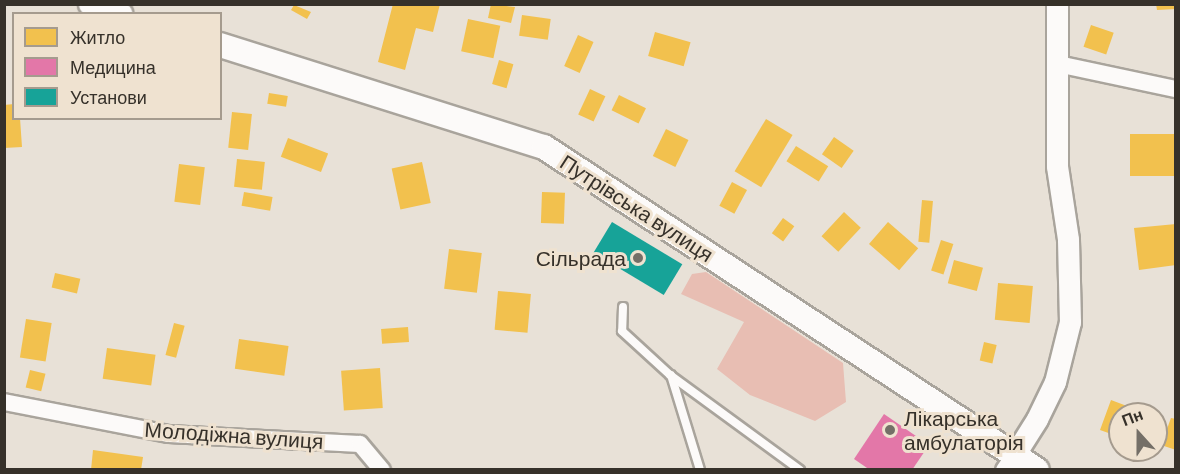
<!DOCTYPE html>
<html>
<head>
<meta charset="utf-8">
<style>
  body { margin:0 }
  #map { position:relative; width:1180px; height:474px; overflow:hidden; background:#e8e1d7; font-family:Barlow,sans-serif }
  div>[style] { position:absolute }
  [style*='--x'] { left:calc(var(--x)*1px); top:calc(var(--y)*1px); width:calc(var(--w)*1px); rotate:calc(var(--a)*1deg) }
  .forest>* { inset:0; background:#e8beb3 }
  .homes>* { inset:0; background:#f2c14e; transform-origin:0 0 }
  .health>* { inset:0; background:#e377a8 }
  .public>* { inset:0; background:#17a398; transform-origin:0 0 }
  .roads { filter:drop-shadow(2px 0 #a9a49c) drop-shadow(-2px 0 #a9a49c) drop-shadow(0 2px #a9a49c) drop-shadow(0 -2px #a9a49c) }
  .service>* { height:8px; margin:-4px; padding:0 4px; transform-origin:4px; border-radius:4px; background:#fcfaf9 }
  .minor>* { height:16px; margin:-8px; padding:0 8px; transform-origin:8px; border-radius:8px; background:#fcfaf9 }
  .tertiary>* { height:21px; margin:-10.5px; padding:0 10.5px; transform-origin:10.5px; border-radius:10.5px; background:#fcfaf9 }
  .secondary>* { height:24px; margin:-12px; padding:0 12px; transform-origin:12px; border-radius:12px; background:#fcfaf9 }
  .dots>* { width:16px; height:16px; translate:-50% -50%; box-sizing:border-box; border:3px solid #efe2d0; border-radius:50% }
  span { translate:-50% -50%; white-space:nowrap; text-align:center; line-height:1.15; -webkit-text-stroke:6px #efe2d0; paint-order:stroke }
  .street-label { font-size:21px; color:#36312a }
  .poi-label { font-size:21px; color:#36312a }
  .right { translate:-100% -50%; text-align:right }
  .left { translate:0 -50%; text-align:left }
  .frame { position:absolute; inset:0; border:6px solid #36312a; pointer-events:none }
  .legend { position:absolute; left:12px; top:12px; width:210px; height:108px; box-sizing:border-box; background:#efe2d0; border:2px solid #a59b8e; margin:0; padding:8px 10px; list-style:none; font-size:18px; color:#36312a }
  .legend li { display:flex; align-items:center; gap:12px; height:30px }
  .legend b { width:30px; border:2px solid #a59b8e }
  .north { position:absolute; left:1108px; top:402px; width:60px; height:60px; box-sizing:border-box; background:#efe2d0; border:2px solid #a59b8e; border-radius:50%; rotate:339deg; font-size:16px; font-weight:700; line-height:24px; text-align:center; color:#36312a }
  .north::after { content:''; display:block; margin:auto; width:21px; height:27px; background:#746f67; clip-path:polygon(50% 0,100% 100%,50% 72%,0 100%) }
</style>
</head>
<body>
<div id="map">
  <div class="forest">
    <i style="clip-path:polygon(706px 272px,843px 363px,846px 402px,815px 421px,750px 395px,717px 369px,744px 322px,681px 294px,692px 274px)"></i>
  </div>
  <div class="homes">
    <i style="clip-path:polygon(393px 4px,440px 4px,433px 32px,416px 28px,405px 70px,378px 62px)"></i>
    <i style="clip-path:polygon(491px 4px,515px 7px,511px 23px,488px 18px)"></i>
    <i style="clip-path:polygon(1156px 4px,1176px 4px,1176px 9px,1157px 10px)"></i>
    <i style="clip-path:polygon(294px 5px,311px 12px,307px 19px,291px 10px)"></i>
    <i style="left:522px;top:15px;width:29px;height:21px;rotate:8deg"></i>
    <i style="left:468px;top:19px;width:33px;height:33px;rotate:12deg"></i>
    <i style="left:1091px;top:25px;width:24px;height:23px;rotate:19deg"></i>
    <i style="left:655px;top:32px;width:37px;height:25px;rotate:16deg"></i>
    <i style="left:578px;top:35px;width:17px;height:34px;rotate:24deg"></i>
    <i style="left:499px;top:60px;width:15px;height:25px;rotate:16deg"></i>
    <i style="left:590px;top:89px;width:17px;height:28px;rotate:25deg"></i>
    <i style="left:269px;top:93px;width:19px;height:11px;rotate:9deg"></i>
    <i style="left:619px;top:95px;width:30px;height:17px;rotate:26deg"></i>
    <i style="clip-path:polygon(14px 104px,14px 118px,20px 118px,22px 147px,4px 148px,4px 105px)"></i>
    <i style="left:232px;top:112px;width:20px;height:36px;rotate:6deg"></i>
    <i style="left:766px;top:119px;width:31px;height:61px;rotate:31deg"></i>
    <i style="left:666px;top:129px;width:25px;height:30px;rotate:26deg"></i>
    <i style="left:1176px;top:134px;width:42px;height:46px;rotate:90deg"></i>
    <i style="left:834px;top:137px;width:24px;height:21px;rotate:35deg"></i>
    <i style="left:288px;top:138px;width:43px;height:20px;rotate:21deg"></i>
    <i style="left:796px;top:146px;width:38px;height:18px;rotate:32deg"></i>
    <i style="left:237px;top:159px;width:28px;height:28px;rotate:6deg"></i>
    <i style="left:422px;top:162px;width:42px;height:31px;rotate:78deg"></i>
    <i style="left:179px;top:164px;width:26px;height:38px;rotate:7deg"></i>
    <i style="left:732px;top:182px;width:17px;height:27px;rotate:28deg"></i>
    <i style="left:244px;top:192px;width:29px;height:14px;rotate:10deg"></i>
    <i style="left:542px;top:192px;width:23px;height:31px;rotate:2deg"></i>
    <i style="left:922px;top:200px;width:11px;height:42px;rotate:5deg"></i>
    <i style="left:844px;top:212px;width:23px;height:33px;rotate:43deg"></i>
    <i style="left:783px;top:218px;width:14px;height:19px;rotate:36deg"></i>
    <i style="left:888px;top:222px;width:40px;height:29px;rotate:41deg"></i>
    <i style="clip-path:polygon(1176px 224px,1176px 265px,1139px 270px,1134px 228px)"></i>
    <i style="left:941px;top:240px;width:13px;height:32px;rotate:18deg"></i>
    <i style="left:449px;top:249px;width:33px;height:40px;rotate:7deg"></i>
    <i style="left:954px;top:260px;width:30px;height:24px;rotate:15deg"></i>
    <i style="left:55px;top:273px;width:26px;height:15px;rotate:13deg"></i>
    <i style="left:998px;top:283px;width:35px;height:37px;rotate:5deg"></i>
    <i style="left:498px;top:291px;width:33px;height:39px;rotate:5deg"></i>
    <i style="left:26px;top:319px;width:26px;height:39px;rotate:9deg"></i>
    <i style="left:174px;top:323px;width:11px;height:33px;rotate:15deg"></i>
    <i style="left:408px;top:327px;width:15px;height:27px;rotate:86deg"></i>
    <i style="left:239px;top:339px;width:50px;height:30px;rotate:8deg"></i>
    <i style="left:984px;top:342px;width:13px;height:19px;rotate:13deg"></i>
    <i style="left:107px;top:348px;width:49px;height:31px;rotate:8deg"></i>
    <i style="left:380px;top:368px;width:40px;height:39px;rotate:86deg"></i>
    <i style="left:30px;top:370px;width:16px;height:18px;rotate:14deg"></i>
    <i style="clip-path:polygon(1111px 400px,1148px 414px,1120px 414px,1120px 425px,1114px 435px,1100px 430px)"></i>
    <i style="clip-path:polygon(1171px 418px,1176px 419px,1176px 450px,1161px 445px)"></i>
    <i style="clip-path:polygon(93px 450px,143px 457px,141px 470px,91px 470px)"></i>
  </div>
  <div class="health">
    <i style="clip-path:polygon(884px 414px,929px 445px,912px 470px,870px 470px,854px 459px)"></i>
  </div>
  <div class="public">
    <i style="left:612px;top:222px;width:82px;height:36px;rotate:31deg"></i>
  </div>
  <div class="roads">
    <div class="service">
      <i style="--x:623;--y:307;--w:24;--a:92"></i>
      <i style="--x:622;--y:331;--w:65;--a:42.5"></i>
      <i style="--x:670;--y:375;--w:161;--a:36.2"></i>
      <i style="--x:671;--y:375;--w:99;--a:73"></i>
    </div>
    <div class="minor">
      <i style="--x:1058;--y:64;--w:121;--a:12"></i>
      <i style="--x:4;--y:402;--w:168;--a:11"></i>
      <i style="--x:169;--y:434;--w:191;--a:3"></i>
      <i style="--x:360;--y:444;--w:34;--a:50"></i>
      <i style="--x:1004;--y:470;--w:19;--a:-55"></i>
    </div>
    <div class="tertiary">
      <i style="--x:1015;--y:454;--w:41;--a:-57.8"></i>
      <i style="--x:1037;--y:419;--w:41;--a:-64.1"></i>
      <i style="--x:1055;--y:382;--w:62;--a:-76"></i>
      <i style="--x:1070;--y:322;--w:83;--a:-91.4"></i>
      <i style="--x:1068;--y:239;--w:74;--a:-98.6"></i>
      <i style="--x:1057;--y:166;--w:162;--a:-90"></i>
    </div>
    <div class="secondary">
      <i style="--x:91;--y:4;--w:31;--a:19"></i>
      <i style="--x:220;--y:45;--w:340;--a:17.5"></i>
      <i style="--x:544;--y:147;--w:589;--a:33.23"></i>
    </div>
  </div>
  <div class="dots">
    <i style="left:638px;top:258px;background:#746f67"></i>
    <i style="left:890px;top:430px;background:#746f67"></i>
  </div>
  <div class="street-label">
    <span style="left:637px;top:208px;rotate:33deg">Путрівська вулиця</span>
    <span style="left:234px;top:435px;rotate:4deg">Молодіжна вулиця</span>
  </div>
  <div class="poi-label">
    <span class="right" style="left:626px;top:258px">Сільрада</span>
    <span class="left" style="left:904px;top:430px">Лікарська<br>амбулаторія</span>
  </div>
  <div class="frame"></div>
  <ul class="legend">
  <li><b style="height:16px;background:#f2c14e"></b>Житло</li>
  <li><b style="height:16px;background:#e377a8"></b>Медицина</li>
  <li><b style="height:16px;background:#17a398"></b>Установи</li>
  </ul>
  <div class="north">Пн</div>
</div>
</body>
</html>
